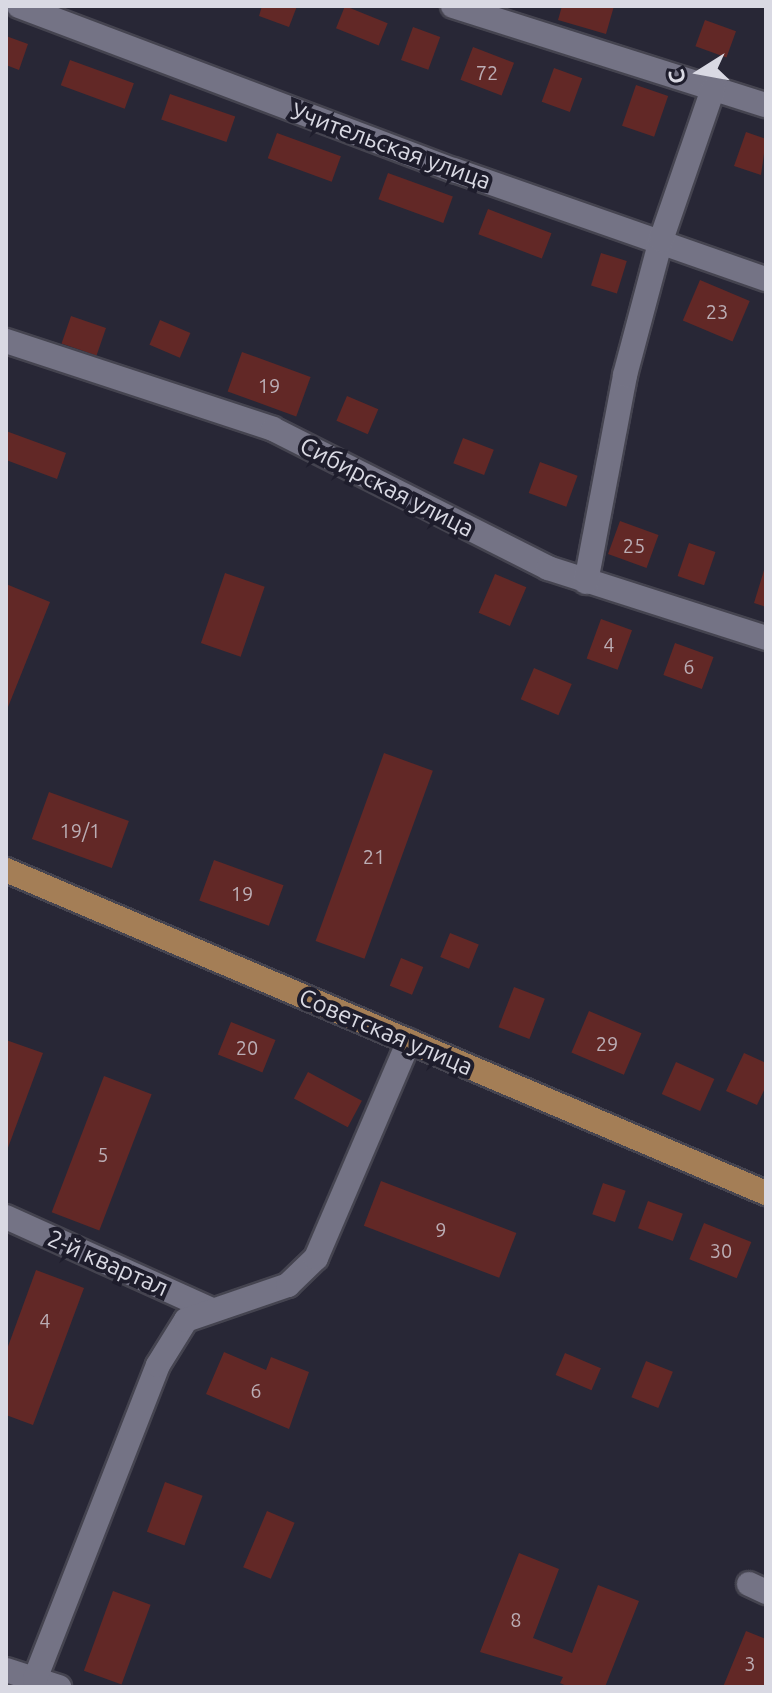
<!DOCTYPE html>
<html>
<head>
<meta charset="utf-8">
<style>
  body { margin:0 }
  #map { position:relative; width:772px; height:1693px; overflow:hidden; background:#282736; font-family:Ubuntu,sans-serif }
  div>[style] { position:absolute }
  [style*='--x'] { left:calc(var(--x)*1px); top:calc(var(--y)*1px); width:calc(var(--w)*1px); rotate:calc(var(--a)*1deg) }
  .building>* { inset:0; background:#622826; transform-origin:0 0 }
  .roads { filter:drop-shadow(2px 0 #454450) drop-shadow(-2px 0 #454450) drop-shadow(0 2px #454450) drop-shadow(0 -2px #454450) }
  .minor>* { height:24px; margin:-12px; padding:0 12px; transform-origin:12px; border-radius:12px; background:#747385 }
  .major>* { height:24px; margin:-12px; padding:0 12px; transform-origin:12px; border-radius:12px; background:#a47e56 }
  span { translate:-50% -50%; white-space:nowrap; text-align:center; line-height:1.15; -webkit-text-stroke:8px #1e1d2c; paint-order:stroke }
  .number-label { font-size:20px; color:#bbadb4 }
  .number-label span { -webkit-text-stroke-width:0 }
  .street-label { font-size:24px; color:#d9d9e3 }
  .frame { position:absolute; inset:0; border:8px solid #d9d9e3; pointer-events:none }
  .north { position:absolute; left:660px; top:32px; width:80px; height:80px; -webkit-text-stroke:6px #1e1d2c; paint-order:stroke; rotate:259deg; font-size:22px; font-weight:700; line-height:32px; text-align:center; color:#d9d9e3 }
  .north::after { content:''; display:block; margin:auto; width:28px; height:36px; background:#d9d9e3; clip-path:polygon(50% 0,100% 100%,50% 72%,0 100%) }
</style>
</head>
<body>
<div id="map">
  <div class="building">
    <i style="clip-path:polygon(262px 6px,297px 6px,289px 27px,259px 16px)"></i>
    <i style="left:345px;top:6px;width:46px;height:24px;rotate:22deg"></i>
    <i style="clip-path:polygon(562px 6px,614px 6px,606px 34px,558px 20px)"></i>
    <i style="left:705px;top:20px;width:33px;height:28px;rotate:20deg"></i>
    <i style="left:413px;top:27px;width:29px;height:35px;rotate:20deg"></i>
    <i style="clip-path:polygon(6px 36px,28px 44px,19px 70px,6px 65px)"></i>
    <i style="left:473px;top:47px;width:44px;height:35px;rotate:21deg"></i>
    <i style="left:70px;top:60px;width:68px;height:27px;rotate:20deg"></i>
    <i style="left:554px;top:68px;width:30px;height:36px;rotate:20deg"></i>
    <i style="left:636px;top:85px;width:34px;height:43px;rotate:19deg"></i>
    <i style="left:170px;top:94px;width:69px;height:27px;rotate:19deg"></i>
    <i style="clip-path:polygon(746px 132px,766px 139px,761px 175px,734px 166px)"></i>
    <i style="left:277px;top:133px;width:68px;height:27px;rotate:20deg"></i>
    <i style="left:388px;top:173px;width:69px;height:28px;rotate:20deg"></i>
    <i style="left:488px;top:209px;width:68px;height:27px;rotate:21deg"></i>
    <i style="left:601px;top:253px;width:27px;height:34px;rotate:17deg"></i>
    <i style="left:700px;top:280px;width:54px;height:44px;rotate:23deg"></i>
    <i style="left:71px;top:316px;width:37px;height:29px;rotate:19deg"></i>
    <i style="left:160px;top:320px;width:33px;height:27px;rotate:23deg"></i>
    <i style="left:242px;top:352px;width:73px;height:42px;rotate:20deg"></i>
    <i style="left:347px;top:396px;width:34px;height:27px;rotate:23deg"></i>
    <i style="clip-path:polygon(6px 431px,66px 453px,57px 479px,6px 460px)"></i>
    <i style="left:463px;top:438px;width:33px;height:27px;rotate:21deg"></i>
    <i style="left:540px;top:462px;width:40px;height:33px;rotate:20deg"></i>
    <i style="left:620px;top:521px;width:41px;height:35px;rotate:20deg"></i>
    <i style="left:689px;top:543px;width:28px;height:35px;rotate:19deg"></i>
    <i style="clip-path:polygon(765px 567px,766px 567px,766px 607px,754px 603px)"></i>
    <i style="left:225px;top:573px;width:42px;height:74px;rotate:19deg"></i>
    <i style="left:495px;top:574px;width:34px;height:42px;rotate:23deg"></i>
    <i style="clip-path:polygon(6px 584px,50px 602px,6px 712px)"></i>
    <i style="left:601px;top:619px;width:33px;height:42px;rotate:20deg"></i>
    <i style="left:675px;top:643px;width:41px;height:34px;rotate:20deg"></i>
    <i style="left:534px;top:668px;width:41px;height:34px;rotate:23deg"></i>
    <i style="left:384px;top:753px;width:52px;height:200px;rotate:20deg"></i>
    <i style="left:49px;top:792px;width:85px;height:50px;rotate:20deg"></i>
    <i style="left:214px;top:860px;width:74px;height:43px;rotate:20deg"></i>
    <i style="left:450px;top:933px;width:31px;height:26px;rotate:22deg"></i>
    <i style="left:401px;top:958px;width:24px;height:30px;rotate:22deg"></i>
    <i style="left:514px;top:987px;width:33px;height:43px;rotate:21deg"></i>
    <i style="left:589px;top:1011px;width:57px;height:45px;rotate:23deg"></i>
    <i style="left:231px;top:1022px;width:48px;height:35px;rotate:22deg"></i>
    <i style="clip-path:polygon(6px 1040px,43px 1053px,6px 1153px)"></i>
    <i style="clip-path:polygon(744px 1053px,766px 1063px,766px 1086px,757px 1105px,726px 1091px)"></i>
    <i style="left:676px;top:1062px;width:42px;height:35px;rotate:24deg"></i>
    <i style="left:308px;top:1072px;width:61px;height:30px;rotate:28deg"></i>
    <i style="left:104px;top:1076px;width:51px;height:146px;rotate:21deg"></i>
    <i style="left:381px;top:1181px;width:145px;height:48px;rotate:21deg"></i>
    <i style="left:603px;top:1183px;width:24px;height:33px;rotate:19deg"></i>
    <i style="left:648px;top:1201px;width:37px;height:29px;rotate:20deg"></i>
    <i style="left:704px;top:1223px;width:51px;height:39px;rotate:22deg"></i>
    <i style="clip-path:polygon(36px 1270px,84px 1288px,33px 1425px,6px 1415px,6px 1352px)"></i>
    <i style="clip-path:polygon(224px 1352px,266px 1370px,271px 1357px,309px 1372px,289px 1429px,206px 1394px)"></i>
    <i style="left:565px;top:1353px;width:39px;height:24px;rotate:23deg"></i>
    <i style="left:646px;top:1361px;width:29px;height:39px;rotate:22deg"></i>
    <i style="left:165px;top:1482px;width:40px;height:53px;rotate:20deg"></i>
    <i style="left:267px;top:1511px;width:30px;height:61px;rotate:23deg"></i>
    <i style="clip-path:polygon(519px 1553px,559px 1569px,533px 1638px,572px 1653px,598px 1585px,639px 1601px,605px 1687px,569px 1687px,560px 1683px,563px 1677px,480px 1652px)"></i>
    <i style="left:113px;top:1591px;width:40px;height:85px;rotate:20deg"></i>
    <i style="clip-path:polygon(746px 1631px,766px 1639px,766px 1687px,723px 1687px)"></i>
  </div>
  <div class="roads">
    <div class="minor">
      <i style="--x:19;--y:6;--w:465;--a:20.7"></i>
      <i style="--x:454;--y:170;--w:330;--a:19.3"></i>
      <i style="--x:453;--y:6;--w:328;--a:17.6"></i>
      <i style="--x:6;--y:341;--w:281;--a:18.2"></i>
      <i style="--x:273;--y:429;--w:308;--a:26.8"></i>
      <i style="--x:548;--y:568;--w:229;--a:17.8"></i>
      <i style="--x:586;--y:582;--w:211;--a:-79.3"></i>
      <i style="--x:625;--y:375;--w:140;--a:-75.1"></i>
      <i style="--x:661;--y:240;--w:160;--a:-71"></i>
      <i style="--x:6;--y:1217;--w:224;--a:24.3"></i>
      <i style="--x:749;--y:1584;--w:19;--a:25"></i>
      <i style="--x:6;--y:1670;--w:56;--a:17.8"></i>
      <i style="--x:35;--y:1679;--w:337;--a:-68.6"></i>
      <i style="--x:158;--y:1365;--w:53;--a:-58.1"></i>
      <i style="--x:186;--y:1320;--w:108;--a:-18.9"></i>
      <i style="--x:288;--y:1285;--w:39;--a:-44"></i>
      <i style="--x:316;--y:1258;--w:236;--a:-66.8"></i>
    </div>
    <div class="major">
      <i style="--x:6;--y:870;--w:826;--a:23.03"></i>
    </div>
  </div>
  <div class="number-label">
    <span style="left:487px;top:72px">72</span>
    <span style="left:717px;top:311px">23</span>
    <span style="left:269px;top:385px">19</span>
    <span style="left:634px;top:545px">25</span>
    <span style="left:609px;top:644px">4</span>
    <span style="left:689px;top:666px">6</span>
    <span style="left:80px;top:830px">19/1</span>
    <span style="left:374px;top:856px">21</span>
    <span style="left:242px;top:893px">19</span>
    <span style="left:607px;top:1043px">29</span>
    <span style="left:247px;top:1047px">20</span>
    <span style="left:103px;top:1154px">5</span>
    <span style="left:441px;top:1229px">9</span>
    <span style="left:721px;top:1250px">30</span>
    <span style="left:45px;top:1320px">4</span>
    <span style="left:256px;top:1390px">6</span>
    <span style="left:516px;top:1619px">8</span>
    <span style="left:750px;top:1663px">3</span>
  </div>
  <div class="street-label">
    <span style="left:391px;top:146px;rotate:20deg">Учительская улица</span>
    <span style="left:387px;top:487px;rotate:27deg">Сибирская улица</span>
    <span style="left:386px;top:1032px;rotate:23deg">Советская улица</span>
    <span style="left:108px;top:1263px;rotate:24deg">2-й квартал</span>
  </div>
  <div class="frame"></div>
  <div class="north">С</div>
</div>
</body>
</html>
